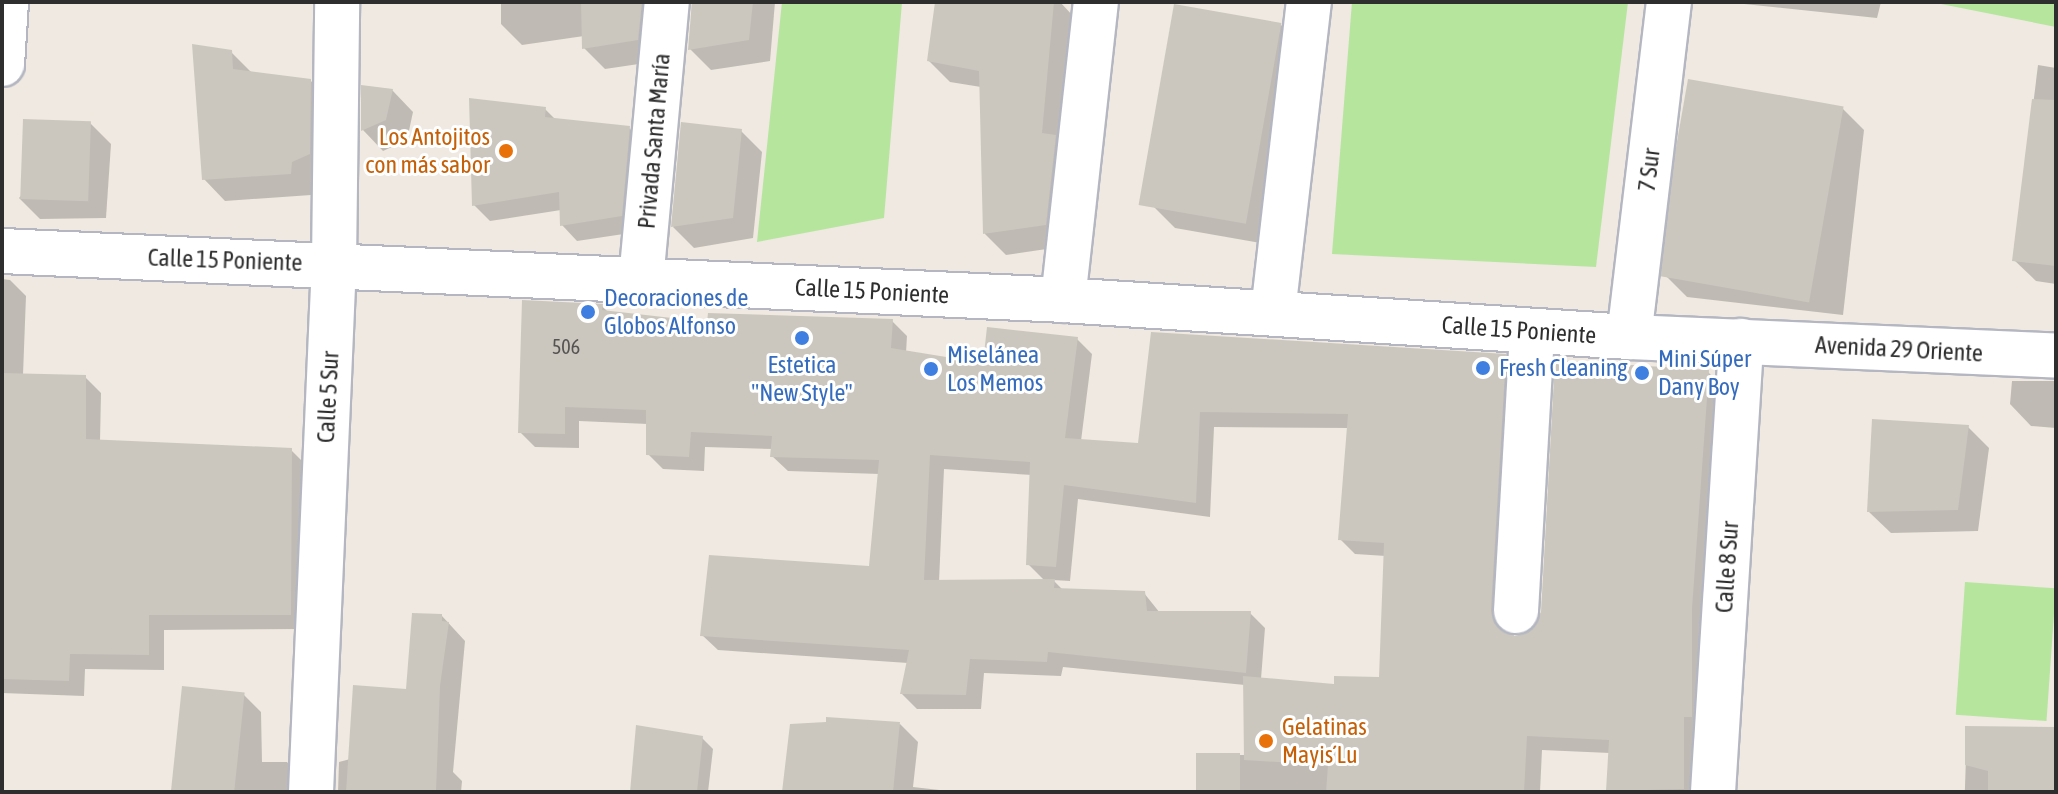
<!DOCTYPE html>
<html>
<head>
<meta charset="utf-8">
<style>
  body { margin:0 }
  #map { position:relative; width:2058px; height:794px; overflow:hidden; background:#efe9e1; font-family:"Asap Condensed",sans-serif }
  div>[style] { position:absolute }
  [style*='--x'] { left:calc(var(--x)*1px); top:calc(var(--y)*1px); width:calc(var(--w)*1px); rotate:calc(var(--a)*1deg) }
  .green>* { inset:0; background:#b6e59e; transform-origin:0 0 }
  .shadow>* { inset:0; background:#0003; transform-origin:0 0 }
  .building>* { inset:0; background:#cbc7bf; transform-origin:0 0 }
  .roads { filter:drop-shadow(2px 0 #b4b7c1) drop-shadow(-2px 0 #b4b7c1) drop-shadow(0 2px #b4b7c1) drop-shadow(0 -2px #b4b7c1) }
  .minor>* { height:44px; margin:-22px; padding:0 22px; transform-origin:22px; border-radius:22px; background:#fff }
  .dots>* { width:22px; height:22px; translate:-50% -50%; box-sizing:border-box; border:4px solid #fff; border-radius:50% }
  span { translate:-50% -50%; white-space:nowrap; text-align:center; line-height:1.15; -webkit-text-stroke:6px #fff; paint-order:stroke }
  .number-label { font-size:20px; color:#555452 }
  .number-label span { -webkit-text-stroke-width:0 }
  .food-label { font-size:24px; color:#c56008 }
  .right { translate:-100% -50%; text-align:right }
  .left { translate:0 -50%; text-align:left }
  .street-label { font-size:24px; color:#2e2e2e }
  .shop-label { font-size:24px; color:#366cbe }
  .frame { position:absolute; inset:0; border:4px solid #2e2e2e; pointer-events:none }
</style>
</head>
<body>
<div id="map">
  <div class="green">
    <i style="clip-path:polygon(782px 2px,902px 2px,884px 218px,757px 242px)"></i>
    <i style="clip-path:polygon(1352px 2px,1628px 2px,1596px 267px,1332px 254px)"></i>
    <i style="clip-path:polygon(1931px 2px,2056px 2px,2056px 27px)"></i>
    <i style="left:1965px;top:582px;width:91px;height:133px;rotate:4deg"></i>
  </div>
  <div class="shadow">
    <i style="clip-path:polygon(501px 2px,681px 2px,659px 61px,605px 69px,584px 48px,584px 36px,522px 45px,501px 24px)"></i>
    <i style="clip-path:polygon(692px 2px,775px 2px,770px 61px,711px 70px,690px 49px)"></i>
    <i style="clip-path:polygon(937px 2px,1060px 2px,1074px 17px,1067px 246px,1006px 255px,985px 234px,981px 87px,950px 82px,929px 61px)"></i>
    <i style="clip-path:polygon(1725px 2px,1881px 2px,1877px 18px)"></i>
    <i style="clip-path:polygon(1280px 24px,1302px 46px,1278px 246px,1175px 228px,1154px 207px)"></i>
    <i style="clip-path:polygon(231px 52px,253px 74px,310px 80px,331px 102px,331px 175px,312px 183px,311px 195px,225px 201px,204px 179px)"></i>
    <i style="clip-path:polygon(2038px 65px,2056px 68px,2056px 284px,2036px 281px,2014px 260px)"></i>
    <i style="clip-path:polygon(363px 87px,392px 90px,413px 112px,407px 140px,383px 151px,363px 130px)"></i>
    <i style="clip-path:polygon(545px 109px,556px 120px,629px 128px,645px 144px,637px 232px,577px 241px,562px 225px,561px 210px,490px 221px,474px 205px)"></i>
    <i style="clip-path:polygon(1843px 109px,1864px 130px,1843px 315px,1687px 297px,1666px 276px)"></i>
    <i style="clip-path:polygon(90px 123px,111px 144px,106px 218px,40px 219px,19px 198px)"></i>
    <i style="clip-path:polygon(741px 131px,762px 152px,753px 238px,694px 248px,673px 227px)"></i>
    <i style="clip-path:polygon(2px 279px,10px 280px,26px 296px,23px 375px,85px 377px,101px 393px,100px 442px,291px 450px,307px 466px,306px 629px,164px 630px,164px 670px,85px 669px,84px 696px,2px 693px)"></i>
    <i style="clip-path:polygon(evenodd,602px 306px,609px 313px,709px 324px,892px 321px,907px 336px,906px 353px,985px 365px,1077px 339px,1092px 354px,1081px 441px,1139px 445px,1153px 334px,1505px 356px,1520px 371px,1505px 626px,1516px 638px,1538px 627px,1708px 372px,1723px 387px,1698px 792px,1610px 792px,1610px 753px,1542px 750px,1540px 792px,1197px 792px,1198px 755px,1246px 755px,1245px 685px,1063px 667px,1061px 676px,984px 673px,981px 709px,917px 709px,902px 694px,908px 663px,718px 650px,702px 635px,871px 568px,880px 474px,788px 471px,772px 456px,773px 449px,705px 447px,704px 471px,663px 469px,648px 454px,648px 424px,579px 421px,579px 448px,535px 447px,520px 432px,602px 306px,1214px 427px,1349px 428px,1340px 539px,1355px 554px,1386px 556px,1381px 679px,1336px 686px,1261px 679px,1265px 628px,1250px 613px,1160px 613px,1144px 593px,1063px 590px,1053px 580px,1070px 581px,1078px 499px,1210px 517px,1214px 427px,602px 306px,944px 469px,1032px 475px,1028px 564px,1045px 581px,939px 582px,944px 469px)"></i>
    <i style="clip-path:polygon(2012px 381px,2056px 381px,2056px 428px,2031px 426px,2010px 404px)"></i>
    <i style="clip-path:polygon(1968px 427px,1989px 448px,1978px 531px,1891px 533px,1869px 512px)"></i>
    <i style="clip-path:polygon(442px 616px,465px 641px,453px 772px,462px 781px,461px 792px,338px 792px,339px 762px,354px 758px,407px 691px)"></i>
    <i style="clip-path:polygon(244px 695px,261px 712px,262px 762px,287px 762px,303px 779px,304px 792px,184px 792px)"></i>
    <i style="clip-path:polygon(900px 724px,918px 742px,913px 787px,957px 792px,784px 792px)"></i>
    <i style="left:1967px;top:729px;width:89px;height:63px;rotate:2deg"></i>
    <i style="clip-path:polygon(702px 738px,713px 749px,708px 792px,632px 792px)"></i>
  </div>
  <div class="building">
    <i style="clip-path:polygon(581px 2px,642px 2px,638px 40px,582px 49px)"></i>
    <i style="clip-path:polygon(692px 2px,753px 2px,749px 40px,688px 50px)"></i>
    <i style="clip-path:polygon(935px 2px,1054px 2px,1042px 133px,1056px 135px,1046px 225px,983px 234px,979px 71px,927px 61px)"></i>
    <i style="left:1174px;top:4px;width:109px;height:204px;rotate:10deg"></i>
    <i style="clip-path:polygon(192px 44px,232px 50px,233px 69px,311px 79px,310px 154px,292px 162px,291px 174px,202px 180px)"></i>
    <i style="left:1688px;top:79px;width:158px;height:199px;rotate:10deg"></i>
    <i style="clip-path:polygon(361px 85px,393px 89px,386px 120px,361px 131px)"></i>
    <i style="clip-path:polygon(469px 98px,546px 107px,545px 117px,630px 126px,622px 216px,560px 226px,559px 192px,472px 206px)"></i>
    <i style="clip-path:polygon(2032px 99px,2056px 100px,2056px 266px,2012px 261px)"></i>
    <i style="left:23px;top:119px;width:68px;height:80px;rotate:2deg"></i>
    <i style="clip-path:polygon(681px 122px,742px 129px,733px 218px,671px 227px)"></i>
    <i style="clip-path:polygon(522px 300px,603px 304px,602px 310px,707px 322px,708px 313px,893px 319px,891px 348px,983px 363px,987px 327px,1078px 337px,1065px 438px,1138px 443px,1151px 332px,1506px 354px,1491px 610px,1494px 623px,1514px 636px,1528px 633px,1541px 612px,1555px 360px,1709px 370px,1692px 609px,1692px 717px,1684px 717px,1684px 789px,1606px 791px,1609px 740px,1527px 736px,1524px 792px,1326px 792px,1328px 765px,1244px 760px,1243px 676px,1334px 684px,1334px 676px,1379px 677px,1384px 543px,1338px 540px,1348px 414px,1200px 412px,1196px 503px,1064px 485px,1056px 567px,1026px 565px,1030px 462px,930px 455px,924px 580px,1055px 579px,1054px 588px,1145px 591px,1147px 611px,1251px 611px,1246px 673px,1048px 652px,1047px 662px,970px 659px,966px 695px,900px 694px,909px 650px,700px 636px,709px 555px,869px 566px,879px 460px,770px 457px,772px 436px,691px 432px,689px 457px,646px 455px,646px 410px,565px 407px,565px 434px,518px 433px)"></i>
    <i style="clip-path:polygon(2px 373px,86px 375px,86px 439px,292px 448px,291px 615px,149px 615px,149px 655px,70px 654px,69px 681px,2px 679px)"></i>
    <i style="clip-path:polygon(1872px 419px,1969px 425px,1958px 510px,1867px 512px)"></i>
    <i style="clip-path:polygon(412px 613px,442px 614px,442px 621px,449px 622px,440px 686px,436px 792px,346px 792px,353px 685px,406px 689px)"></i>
    <i style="left:182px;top:686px;width:63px;height:106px;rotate:6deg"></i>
    <i style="clip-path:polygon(826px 717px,900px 722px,893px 792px,782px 792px,790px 724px,826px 722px)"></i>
    <i style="clip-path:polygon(636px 725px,703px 736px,697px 792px,630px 792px)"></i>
    <i style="clip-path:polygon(1965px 726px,2056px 727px,2056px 792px,1988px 792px,1988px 771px,1965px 765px)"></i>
    <i style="left:1196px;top:753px;width:44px;height:39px"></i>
  </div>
  <div class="roads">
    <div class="minor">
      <i style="--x:2;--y:64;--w:62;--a:-86.3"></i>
      <i style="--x:2;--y:251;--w:1062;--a:2.64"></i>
      <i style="--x:1063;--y:300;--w:567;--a:3.74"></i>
      <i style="--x:1629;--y:337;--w:427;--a:2.5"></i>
      <i style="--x:641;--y:280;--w:279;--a:-84.7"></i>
      <i style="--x:1063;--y:300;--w:300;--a:-83.7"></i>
      <i style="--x:1273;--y:312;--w:312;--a:-83.4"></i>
      <i style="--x:1629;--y:337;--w:337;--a:-83.2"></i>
      <i style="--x:1516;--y:611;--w:280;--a:-86.7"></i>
      <i style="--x:311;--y:792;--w:529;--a:-87.51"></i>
      <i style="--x:334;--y:264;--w:262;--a:-89.3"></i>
      <i style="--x:1713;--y:792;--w:452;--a:-86.4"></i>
    </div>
  </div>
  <div class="dots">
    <i style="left:506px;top:151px;background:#e8710a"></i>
    <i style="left:588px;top:312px;background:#3f7fe0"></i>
    <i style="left:802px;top:338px;background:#3f7fe0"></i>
    <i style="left:1483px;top:368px;background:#3f7fe0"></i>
    <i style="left:931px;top:369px;background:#3f7fe0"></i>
    <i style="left:1642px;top:373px;background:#3f7fe0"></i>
    <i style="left:1266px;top:741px;background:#e8710a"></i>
  </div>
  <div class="number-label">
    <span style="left:566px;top:346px">506</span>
  </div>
  <div class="food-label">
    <span class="right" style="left:490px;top:151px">Los Antojitos<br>con más sabor</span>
    <span class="left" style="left:1282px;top:741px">Gelatinas<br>Mayis´Lu</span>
  </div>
  <div class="street-label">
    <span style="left:654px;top:141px;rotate:-85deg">Privada Santa María</span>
    <span style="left:1649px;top:170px;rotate:-83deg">7 Sur</span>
    <span style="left:225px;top:260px;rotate:2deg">Calle 15 Poniente</span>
    <span style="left:872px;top:291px;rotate:3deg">Calle 15 Poniente</span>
    <span style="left:1519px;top:330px;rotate:4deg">Calle 15 Poniente</span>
    <span style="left:1899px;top:349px;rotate:3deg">Avenida 29 Oriente</span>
    <span style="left:328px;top:397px;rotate:-87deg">Calle 5 Sur</span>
    <span style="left:1727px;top:567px;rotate:-86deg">Calle 8 Sur</span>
  </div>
  <div class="shop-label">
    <span class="left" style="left:604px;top:312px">Decoraciones de<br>Globos Alfonso</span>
    <span class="left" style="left:947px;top:369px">Miselánea<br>Los Memos</span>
    <span class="left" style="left:1658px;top:373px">Mini Súper<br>Dany Boy</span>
    <span style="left:802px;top:379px">Estetica<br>"New Style"</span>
    <span class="left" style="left:1499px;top:368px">Fresh Cleaning</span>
  </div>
  <div class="frame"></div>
</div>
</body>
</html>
